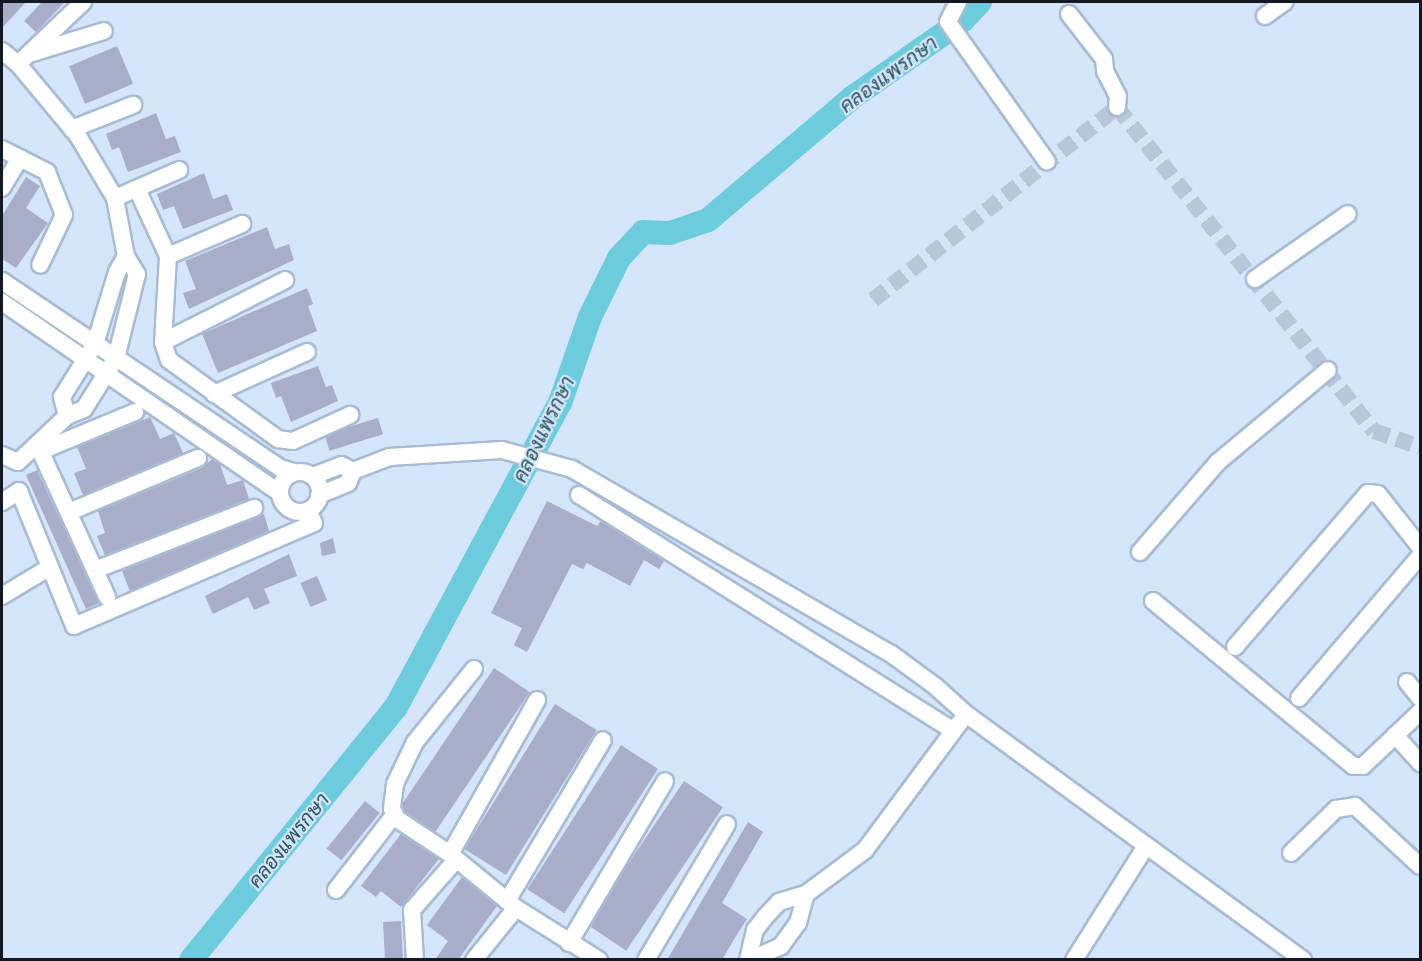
<!DOCTYPE html>
<html>
<head>
<meta charset="utf-8">
<style>
  body { margin:0 }
  #map { position:relative; width:1422px; height:961px; overflow:hidden; background:#d5e5fa; font-family:"Exo 2",Sarabun,sans-serif }
  div>[style] { position:absolute }
  [style*='--x'] { left:calc(var(--x)*1px); top:calc(var(--y)*1px); width:calc(var(--w)*1px); rotate:calc(var(--a)*1deg) }
  .river>* { height:24px; margin:-12px; padding:0 12px; transform-origin:12px; border-radius:12px; background:#6ccbdc }
  .building>* { inset:0; background:#a8adca; transform-origin:0 0 }
  .minor-tunnel>* { height:16px; margin-top:-8px; transform-origin:0; background:repeating-linear-gradient(90deg,#b8c6da 0 16px,transparent 0 24px) }
  .roads { filter:drop-shadow(2px 0 #a7bbd4) drop-shadow(-2px 0 #a7bbd4) drop-shadow(0 2px #a7bbd4) drop-shadow(0 -2px #a7bbd4) }
  .minor>* { height:16px; margin:-8px; padding:0 8px; transform-origin:8px; border-radius:8px; background:#fff }
  .minor>.ring { margin:-8px; padding:0; box-sizing:content-box; background:none; border:16px solid #fff; border-radius:50% }
  span { translate:-50% -50%; white-space:nowrap; text-align:center; line-height:1.15; -webkit-text-stroke:4.5px #d5e5fa; paint-order:stroke }
  .water-label { font-size:20px; color:#28535b; font-style:italic }
  .frame { position:absolute; inset:0; border:3px solid #121922; pointer-events:none }
</style>
</head>
<body>
<div id="map">
  <div class="river">
    <i style="--x:191;--y:960;--w:326;--a:-51"></i>
    <i style="--x:396;--y:707;--w:345;--a:-61.7"></i>
    <i style="--x:560;--y:403;--w:91;--a:-70.8"></i>
    <i style="--x:590;--y:317;--w:66;--a:-63.8"></i>
    <i style="--x:619;--y:258;--w:35;--a:-47"></i>
    <i style="--x:643;--y:232;--w:27;--a:2"></i>
    <i style="--x:670;--y:233;--w:40;--a:-18.9"></i>
    <i style="--x:708;--y:220;--w:190;--a:-40.3"></i>
    <i style="--x:853;--y:97;--w:134;--a:-35"></i>
    <i style="--x:963;--y:20;--w:25;--a:-47"></i>
  </div>
  <div class="building">
    <i style="clip-path:polygon(2px 2px,26px 2px,2px 28px)"></i>
    <i style="clip-path:polygon(42px 2px,65px 2px,36px 32px,24px 21px)"></i>
    <i style="left:117px;top:46px;width:41px;height:52px;rotate:67deg"></i>
    <i style="clip-path:polygon(156px 113px,166px 139px,175px 136px,181px 152px,128px 172px,119px 147px,112px 150px,106px 134px)"></i>
    <i style="clip-path:polygon(204px 173px,213px 199px,227px 194px,233px 210px,183px 229px,174px 206px,163px 210px,157px 194px)"></i>
    <i style="clip-path:polygon(26px 177px,40px 186px,26px 208px,48px 223px,16px 268px,2px 259px,2px 216px)"></i>
    <i style="clip-path:polygon(267px 227px,275px 249px,289px 244px,294px 260px,189px 309px,183px 293px,196px 289px,185px 261px)"></i>
    <i style="clip-path:polygon(307px 288px,313px 304px,308px 306px,317px 331px,218px 373px,202px 334px)"></i>
    <i style="clip-path:polygon(318px 366px,326px 387px,332px 385px,338px 401px,291px 422px,281px 396px,276px 398px,271px 383px)"></i>
    <i style="clip-path:polygon(150px 417px,160px 439px,174px 433px,183px 453px,83px 495px,74px 473px,86px 469px,77px 447px)"></i>
    <i style="left:378px;top:418px;width:17px;height:56px;rotate:73deg"></i>
    <i style="clip-path:polygon(212px 459px,220px 464px,227px 485px,243px 480px,249px 499px,105px 555px,97px 536px,105px 533px,98px 511px,202px 468px)"></i>
    <i style="clip-path:polygon(37px 470px,99px 603px,86px 609px,26px 475px)"></i>
    <i style="clip-path:polygon(547px 501px,597px 526px,601px 521px,664px 561px,659px 569px,644px 560px,630px 586px,587px 563px,583px 569px,572px 564px,527px 652px,514px 645px,522px 628px,491px 613px)"></i>
    <i style="clip-path:polygon(264px 514px,269px 531px,130px 591px,122px 571px)"></i>
    <i style="clip-path:polygon(333px 538px,336px 553px,322px 556px,320px 543px)"></i>
    <i style="clip-path:polygon(289px 554px,297px 576px,264px 589px,270px 603px,254px 610px,248px 597px,213px 614px,205px 596px)"></i>
    <i style="left:317px;top:576px;width:26px;height:18px;rotate:67deg"></i>
    <i style="left:494px;top:668px;width:43px;height:169px;rotate:34deg"></i>
    <i style="left:555px;top:704px;width:49px;height:171px;rotate:32deg"></i>
    <i style="left:621px;top:745px;width:44px;height:172px;rotate:33deg"></i>
    <i style="left:684px;top:781px;width:47px;height:173px;rotate:34deg"></i>
    <i style="left:365px;top:801px;width:19px;height:61px;rotate:39deg"></i>
    <i style="clip-path:polygon(748px 822px,763px 832px,722px 903px,747px 919px,736px 936px,722px 960px,667px 960px)"></i>
    <i style="clip-path:polygon(401px 834px,439px 859px,401px 907px,381px 891px,376px 897px,361px 886px)"></i>
    <i style="clip-path:polygon(462px 877px,497px 906px,458px 960px,435px 960px,448px 941px,427px 925px)"></i>
    <i style="left:401px;top:921px;width:39px;height:18px;rotate:87deg"></i>
  </div>
  <div class="minor-tunnel">
    <i style="--x:873;--y:300;--w:311;--a:-38.3"></i>
    <i style="--x:1117;--y:107;--w:414;--a:51.6"></i>
    <i style="--x:1374;--y:431;--w:49;--a:19.2"></i>
  </div>
  <div class="roads">
    <div class="minor">
      <i style="--x:958;--y:2;--w:22;--a:117"></i>
      <i style="--x:948;--y:22;--w:171;--a:54.7"></i>
      <i style="--x:1069;--y:14;--w:57;--a:52.1"></i>
      <i style="--x:1104;--y:59;--w:12;--a:85"></i>
      <i style="--x:1105;--y:71;--w:28;--a:63"></i>
      <i style="--x:1118;--y:96;--w:11;--a:95"></i>
      <i style="--x:1265;--y:16;--w:24;--a:-36"></i>
      <i style="--x:2;--y:51;--w:21;--a:39"></i>
      <i style="--x:18;--y:64;--w:94;--a:50.2"></i>
      <i style="--x:78;--y:136;--w:72;--a:59.2"></i>
      <i style="--x:115;--y:198;--w:59;--a:79.3"></i>
      <i style="--x:32;--y:53;--w:75;--a:-17"></i>
      <i style="--x:18;--y:64;--w:90;--a:-43.6"></i>
      <i style="--x:72;--y:129;--w:66;--a:-21.5"></i>
      <i style="--x:2;--y:149;--w:51;--a:27.1"></i>
      <i style="--x:47;--y:172;--w:46;--a:68.4"></i>
      <i style="--x:64;--y:215;--w:55;--a:115.6"></i>
      <i style="--x:2;--y:188;--w:35;--a:-59"></i>
      <i style="--x:137;--y:189;--w:74;--a:65.2"></i>
      <i style="--x:168;--y:256;--w:86;--a:93.3"></i>
      <i style="--x:163;--y:342;--w:19;--a:72"></i>
      <i style="--x:169;--y:360;--w:135;--a:35.9"></i>
      <i style="--x:278;--y:439;--w:15;--a:8"></i>
      <i style="--x:293;--y:441;--w:63;--a:-24.5"></i>
      <i style="--x:115;--y:198;--w:70;--a:-23.6"></i>
      <i style="--x:126;--y:256;--w:21;--a:59"></i>
      <i style="--x:137;--y:274;--w:87;--a:104"></i>
      <i style="--x:116;--y:358;--w:60;--a:122.1"></i>
      <i style="--x:84;--y:409;--w:18;--a:158"></i>
      <i style="--x:67;--y:416;--w:20;--a:-105"></i>
      <i style="--x:62;--y:397;--w:62;--a:-58.1"></i>
      <i style="--x:95;--y:344;--w:75;--a:-73"></i>
      <i style="--x:117;--y:272;--w:18;--a:-61"></i>
      <i style="--x:168;--y:256;--w:81;--a:-23.4"></i>
      <i style="--x:1255;--y:279;--w:113;--a:-35"></i>
      <i style="--x:2;--y:281;--w:335;--a:33.9"></i>
      <i style="--x:280;--y:468;--w:15;--a:16"></i>
      <i style="--x:2;--y:302;--w:337;--a:34.5"></i>
      <i style="--x:163;--y:342;--w:137;--a:-26.9"></i>
      <i style="--x:214;--y:394;--w:102;--a:-24.3"></i>
      <i style="--x:38;--y:446;--w:166;--a:65.4"></i>
      <i style="--x:41;--y:451;--w:102;--a:-22.5"></i>
      <i style="--x:2;--y:455;--w:17;--a:24"></i>
      <i style="--x:18;--y:462;--w:67;--a:-43.2"></i>
      <i class="ring" style="left:280px;top:472px;width:24px;height:24px"></i>
      <i style="--x:313;--y:476;--w:30;--a:-21"></i>
      <i style="--x:341;--y:465;--w:13;--a:27"></i>
      <i style="--x:319;--y:495;--w:31;--a:-22"></i>
      <i style="--x:348;--y:483;--w:13;--a:-67"></i>
      <i style="--x:353;--y:471;--w:39;--a:-21"></i>
      <i style="--x:389;--y:457;--w:113;--a:-3.5"></i>
      <i style="--x:502;--y:450;--w:73;--a:15.2"></i>
      <i style="--x:572;--y:469;--w:367;--a:30.1"></i>
      <i style="--x:890;--y:653;--w:56;--a:36.3"></i>
      <i style="--x:935;--y:686;--w:42;--a:42.1"></i>
      <i style="--x:966;--y:714;--w:417;--a:36.1"></i>
      <i style="--x:579;--y:495;--w:441;--a:32.2"></i>
      <i style="--x:2;--y:502;--w:20;--a:-33"></i>
      <i style="--x:19;--y:491;--w:146;--a:67.8"></i>
      <i style="--x:74;--y:626;--w:261;--a:-23.2"></i>
      <i style="--x:314;--y:523;--w:14;--a:-115"></i>
      <i style="--x:69;--y:512;--w:140;--a:-22.7"></i>
      <i style="--x:1140;--y:552;--w:119;--a:-49.1"></i>
      <i style="--x:1218;--y:462;--w:143;--a:-39.9"></i>
      <i style="--x:95;--y:570;--w:171;--a:-21.3"></i>
      <i style="--x:2;--y:596;--w:56;--a:-31.1"></i>
      <i style="--x:1153;--y:601;--w:259;--a:39.5"></i>
      <i style="--x:1353;--y:766;--w:10;--a:0"></i>
      <i style="--x:1363;--y:766;--w:79;--a:-43.5"></i>
      <i style="--x:1235;--y:647;--w:203;--a:-49.2"></i>
      <i style="--x:1368;--y:493;--w:10;--a:6"></i>
      <i style="--x:1378;--y:494;--w:68;--a:51.6"></i>
      <i style="--x:474;--y:669;--w:94;--a:128.9"></i>
      <i style="--x:415;--y:742;--w:47;--a:115.5"></i>
      <i style="--x:395;--y:784;--w:25;--a:97"></i>
      <i style="--x:392;--y:809;--w:11;--a:63"></i>
      <i style="--x:397;--y:819;--w:64;--a:33.4"></i>
      <i style="--x:450;--y:854;--w:85;--a:39.3"></i>
      <i style="--x:516;--y:908;--w:98;--a:32.1"></i>
      <i style="--x:1407;--y:682;--w:21;--a:51"></i>
      <i style="--x:1299;--y:698;--w:187;--a:-49.6"></i>
      <i style="--x:1395;--y:735;--w:38;--a:48"></i>
      <i style="--x:1291;--y:853;--w:63;--a:-44.4"></i>
      <i style="--x:1336;--y:809;--w:19;--a:-9"></i>
      <i style="--x:1355;--y:806;--w:88;--a:42.7"></i>
      <i style="--x:450;--y:854;--w:177;--a:-60.5"></i>
      <i style="--x:336;--y:890;--w:96;--a:-52.2"></i>
      <i style="--x:507;--y:901;--w:187;--a:-59.2"></i>
      <i style="--x:569;--y:943;--w:188;--a:-59.3"></i>
      <i style="--x:415;--y:960;--w:50;--a:-93.4"></i>
      <i style="--x:412;--y:910;--w:67;--a:-48.7"></i>
      <i style="--x:474;--y:960;--w:67;--a:-51.1"></i>
      <i style="--x:646;--y:960;--w:158;--a:-59.2"></i>
      <i style="--x:748;--y:960;--w:31;--a:-77"></i>
      <i style="--x:755;--y:930;--w:18;--a:-52"></i>
      <i style="--x:766;--y:916;--w:19;--a:-47"></i>
      <i style="--x:779;--y:902;--w:28;--a:-17"></i>
      <i style="--x:806;--y:894;--w:74;--a:-36.7"></i>
      <i style="--x:865;--y:850;--w:159;--a:-53.4"></i>
      <i style="--x:750;--y:960;--w:34;--a:-24"></i>
      <i style="--x:781;--y:946;--w:29;--a:-54"></i>
      <i style="--x:798;--y:923;--w:30;--a:-75"></i>
      <i style="--x:1074;--y:960;--w:135;--a:-57.7"></i>
    </div>
  </div>
  <div class="water-label">
    <span style="left:888px;top:74px;rotate:-36deg">คลองแพรกษา</span>
    <span style="left:543px;top:429px;rotate:-64deg">คลองแพรกษา</span>
    <span style="left:288px;top:840px;rotate:-51deg">คลองแพรกษา</span>
  </div>
  <div class="frame"></div>
</div>
</body>
</html>
